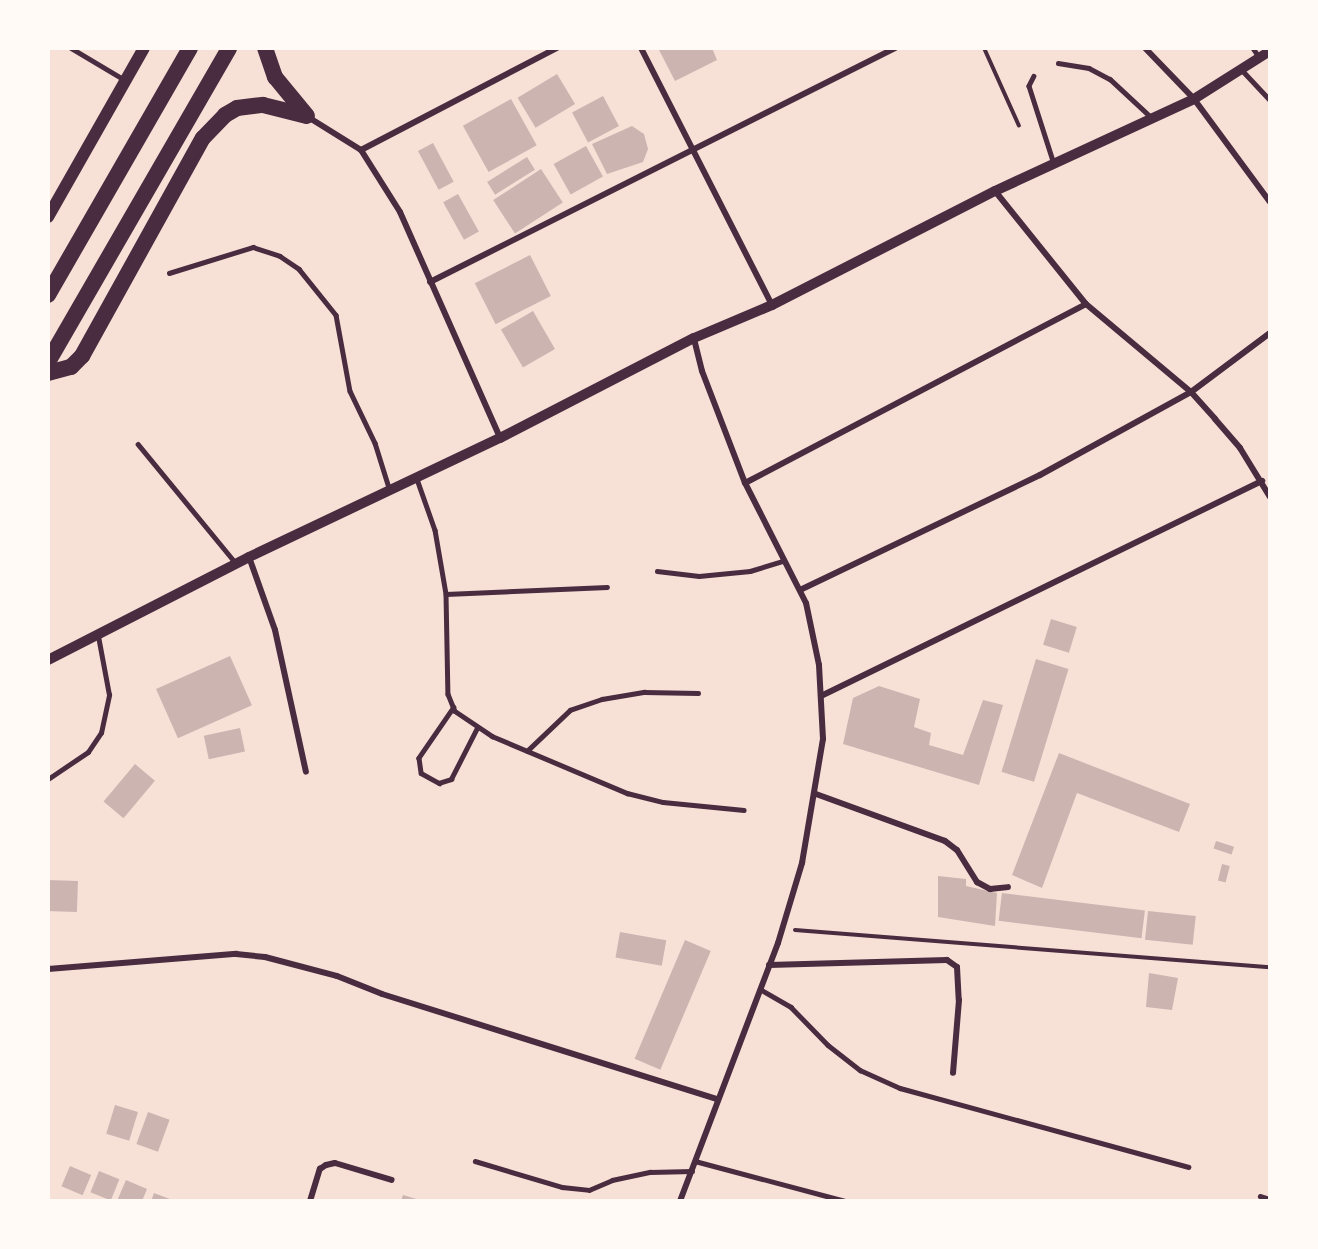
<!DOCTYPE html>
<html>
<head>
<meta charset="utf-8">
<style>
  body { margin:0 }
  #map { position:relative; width:1318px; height:1249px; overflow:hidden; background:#f7e1d7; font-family:"Fira Sans",sans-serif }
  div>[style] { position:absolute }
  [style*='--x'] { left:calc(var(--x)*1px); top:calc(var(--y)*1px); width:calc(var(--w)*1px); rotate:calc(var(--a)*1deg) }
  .building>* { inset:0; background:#ccb4b1; transform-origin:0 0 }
  .path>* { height:4px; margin:-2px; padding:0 2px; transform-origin:2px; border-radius:2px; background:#4a2c40 }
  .service>* { height:4.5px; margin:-2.25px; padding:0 2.25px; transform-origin:2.25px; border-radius:2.25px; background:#4a2c40 }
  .minor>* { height:6px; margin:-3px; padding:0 3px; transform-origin:3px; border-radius:3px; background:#4a2c40 }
  .tertiary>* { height:10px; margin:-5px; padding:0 5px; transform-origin:5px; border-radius:5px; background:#4a2c40 }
  .secondary>* { height:12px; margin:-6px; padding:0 6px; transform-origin:6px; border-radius:6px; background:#4a2c40 }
  .trunk>* { height:16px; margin:-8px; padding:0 8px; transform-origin:8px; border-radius:8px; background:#4a2c40 }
  span { translate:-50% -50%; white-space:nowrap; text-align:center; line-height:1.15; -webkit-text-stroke:4.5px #fffaf5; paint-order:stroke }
  .frame { position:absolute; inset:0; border:50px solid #fffaf5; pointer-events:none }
</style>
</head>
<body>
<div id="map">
  <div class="building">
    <i style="clip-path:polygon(658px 48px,712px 48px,717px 60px,675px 81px)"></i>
    <i style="left:557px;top:74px;width:35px;height:46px;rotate:59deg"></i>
    <i style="left:603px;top:96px;width:34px;height:35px;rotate:62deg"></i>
    <i style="left:511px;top:99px;width:53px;height:55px;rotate:61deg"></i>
    <i style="clip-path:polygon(632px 126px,644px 134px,648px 149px,643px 162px,607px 174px,592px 144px)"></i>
    <i style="left:433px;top:143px;width:44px;height:17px;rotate:62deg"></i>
    <i style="left:586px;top:146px;width:35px;height:37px;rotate:61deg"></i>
    <i style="left:527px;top:157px;width:15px;height:47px;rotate:58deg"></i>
    <i style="left:541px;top:169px;width:40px;height:57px;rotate:57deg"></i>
    <i style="left:458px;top:194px;width:43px;height:17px;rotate:61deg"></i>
    <i style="left:530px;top:255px;width:46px;height:62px;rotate:63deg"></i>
    <i style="left:533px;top:311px;width:44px;height:37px;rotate:60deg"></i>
    <i style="left:1051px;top:619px;width:27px;height:27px;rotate:17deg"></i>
    <i style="left:230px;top:656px;width:54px;height:81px;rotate:66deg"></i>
    <i style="left:1036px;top:659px;width:34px;height:118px;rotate:17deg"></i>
    <i style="clip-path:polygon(879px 686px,920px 699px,914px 727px,931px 733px,929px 745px,963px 755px,983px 700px,1003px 705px,979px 785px,843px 744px,853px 698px)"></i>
    <i style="left:240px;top:728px;width:24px;height:37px;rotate:78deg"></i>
    <i style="clip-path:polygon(1059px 753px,1190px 804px,1179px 832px,1077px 793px,1042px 888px,1012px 875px)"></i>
    <i style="left:135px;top:764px;width:26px;height:49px;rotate:40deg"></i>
    <i style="left:1216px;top:841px;width:19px;height:8px;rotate:18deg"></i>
    <i style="left:1222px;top:864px;width:8px;height:17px;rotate:14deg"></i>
    <i style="clip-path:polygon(938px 876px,966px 879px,966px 886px,997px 893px,995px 926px,938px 917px)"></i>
    <i style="left:48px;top:880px;width:30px;height:31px;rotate:2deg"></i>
    <i style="left:1002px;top:893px;width:144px;height:28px;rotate:7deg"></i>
    <i style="left:1148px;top:911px;width:48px;height:29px;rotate:6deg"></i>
    <i style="left:620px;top:932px;width:47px;height:26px;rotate:10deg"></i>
    <i style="left:685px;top:940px;width:28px;height:129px;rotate:23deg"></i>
    <i style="clip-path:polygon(1149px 973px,1178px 978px,1172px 1010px,1146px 1007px)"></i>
    <i style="left:115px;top:1105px;width:24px;height:30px;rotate:17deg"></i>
    <i style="left:148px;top:1112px;width:23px;height:34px;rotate:20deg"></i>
    <i style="left:70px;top:1166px;width:23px;height:22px;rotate:23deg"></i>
    <i style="left:99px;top:1171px;width:22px;height:23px;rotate:22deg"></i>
    <i style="clip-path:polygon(126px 1180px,147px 1189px,142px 1201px,117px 1201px)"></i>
    <i style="clip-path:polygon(154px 1193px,175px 1201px,151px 1201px)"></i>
    <i style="clip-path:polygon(403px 1195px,420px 1200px,420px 1201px,401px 1201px)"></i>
  </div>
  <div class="path">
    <i style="--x:984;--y:48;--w:85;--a:65.8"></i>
    <i style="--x:795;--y:930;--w:476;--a:4.5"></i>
  </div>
  <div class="service">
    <i style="--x:71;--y:48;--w:63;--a:30.7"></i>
    <i style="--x:1253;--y:48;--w:11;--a:56"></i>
    <i style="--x:1058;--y:63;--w:31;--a:9"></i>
    <i style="--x:1089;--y:68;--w:24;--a:28"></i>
    <i style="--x:1110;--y:79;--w:56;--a:42.8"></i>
    <i style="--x:1242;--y:70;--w:41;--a:47"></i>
    <i style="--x:1034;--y:76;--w:11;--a:117"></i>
    <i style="--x:1029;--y:86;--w:82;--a:72.2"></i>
    <i style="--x:169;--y:273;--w:88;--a:-17.2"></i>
    <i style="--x:253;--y:247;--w:28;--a:18"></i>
    <i style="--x:280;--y:256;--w:23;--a:34"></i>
    <i style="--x:299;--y:269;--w:59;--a:51.2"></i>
    <i style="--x:336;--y:315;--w:77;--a:79.6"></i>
    <i style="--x:350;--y:391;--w:58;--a:64.3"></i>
    <i style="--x:375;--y:443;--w:50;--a:72.6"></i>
    <i style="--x:138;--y:444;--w:153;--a:50.6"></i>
    <i style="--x:417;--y:479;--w:54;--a:70.6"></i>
    <i style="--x:435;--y:530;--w:65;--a:80.2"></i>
    <i style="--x:446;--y:594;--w:100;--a:88.9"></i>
    <i style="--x:448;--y:694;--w:18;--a:68"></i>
    <i style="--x:455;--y:711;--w:45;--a:34"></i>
    <i style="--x:492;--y:736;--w:147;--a:22.9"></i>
    <i style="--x:627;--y:793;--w:37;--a:14"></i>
    <i style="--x:663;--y:802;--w:81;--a:5.6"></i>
    <i style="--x:657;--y:571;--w:42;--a:6.8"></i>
    <i style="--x:699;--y:576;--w:51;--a:-5.6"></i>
    <i style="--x:750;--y:571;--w:34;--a:-17"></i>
    <i style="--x:446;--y:594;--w:161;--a:-2.5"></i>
    <i style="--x:454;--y:707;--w:62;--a:124.5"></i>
    <i style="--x:419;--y:758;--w:15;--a:82"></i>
    <i style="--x:421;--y:773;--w:21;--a:29"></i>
    <i style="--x:439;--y:783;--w:13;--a:-18"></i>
    <i style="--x:451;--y:779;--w:57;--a:-63"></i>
    <i style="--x:527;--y:751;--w:59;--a:-43.6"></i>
    <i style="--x:570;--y:710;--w:34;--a:-19"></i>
    <i style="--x:602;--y:699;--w:43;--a:-9.5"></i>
    <i style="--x:644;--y:692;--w:54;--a:1.1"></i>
    <i style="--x:48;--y:779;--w:48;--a:-34"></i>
    <i style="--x:88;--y:752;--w:23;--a:-56"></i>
    <i style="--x:101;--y:733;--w:39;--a:-78"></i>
    <i style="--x:109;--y:695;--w:60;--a:-100.6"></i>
    <i style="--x:760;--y:989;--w:36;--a:30"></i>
    <i style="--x:791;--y:1007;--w:53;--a:45.8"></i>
    <i style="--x:828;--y:1045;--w:41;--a:38"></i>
    <i style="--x:860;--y:1070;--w:44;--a:24.2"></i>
    <i style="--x:900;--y:1088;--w:299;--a:15.3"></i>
    <i style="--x:475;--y:1161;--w:91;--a:16.6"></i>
    <i style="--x:562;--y:1187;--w:27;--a:6"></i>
    <i style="--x:589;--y:1190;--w:25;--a:-23"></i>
    <i style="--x:612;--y:1180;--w:39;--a:-12"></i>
    <i style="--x:650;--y:1172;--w:42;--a:-1.4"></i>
    <i style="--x:695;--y:1161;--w:155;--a:14.9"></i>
    <i style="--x:1260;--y:1196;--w:10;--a:17"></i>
  </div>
  <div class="minor">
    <i style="--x:641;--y:48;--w:288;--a:63"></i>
    <i style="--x:1145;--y:48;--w:71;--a:46.1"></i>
    <i style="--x:1194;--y:99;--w:128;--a:53.6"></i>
    <i style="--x:308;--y:117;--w:62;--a:31.9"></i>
    <i style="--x:361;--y:150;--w:73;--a:57.8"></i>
    <i style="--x:400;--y:212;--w:247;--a:66.1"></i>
    <i style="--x:361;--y:150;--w:221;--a:-27.5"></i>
    <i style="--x:995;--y:191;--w:145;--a:51.2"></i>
    <i style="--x:1086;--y:304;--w:137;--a:40"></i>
    <i style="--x:1191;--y:392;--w:36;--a:48"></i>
    <i style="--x:1215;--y:419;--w:38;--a:49"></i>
    <i style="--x:1240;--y:448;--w:57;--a:58.5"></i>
    <i style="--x:430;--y:282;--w:521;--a:-26.71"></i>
    <i style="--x:745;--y:483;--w:385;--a:-27.7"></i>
    <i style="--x:249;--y:557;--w:77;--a:70.4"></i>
    <i style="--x:275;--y:630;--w:145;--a:77.7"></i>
    <i style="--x:800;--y:590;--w:266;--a:-25.6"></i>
    <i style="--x:1040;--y:475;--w:172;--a:-28.8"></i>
    <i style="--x:1191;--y:392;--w:99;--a:-36.8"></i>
    <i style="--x:821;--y:696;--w:491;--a:-26"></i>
    <i style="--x:816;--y:794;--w:137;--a:20"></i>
    <i style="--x:945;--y:841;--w:15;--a:37"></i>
    <i style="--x:957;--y:850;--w:38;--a:58"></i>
    <i style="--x:977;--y:882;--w:15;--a:28"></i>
    <i style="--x:990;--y:889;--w:18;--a:-6"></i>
    <i style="--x:769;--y:965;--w:178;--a:-1.6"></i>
    <i style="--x:947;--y:960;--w:12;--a:35"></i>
    <i style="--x:957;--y:967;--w:33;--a:87"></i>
    <i style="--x:959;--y:1000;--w:73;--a:94.7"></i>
    <i style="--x:48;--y:969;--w:189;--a:-4.6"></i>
    <i style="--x:236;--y:954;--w:29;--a:6"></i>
    <i style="--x:265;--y:957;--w:74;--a:14.8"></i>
    <i style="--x:337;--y:976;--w:48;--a:21.8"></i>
    <i style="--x:382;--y:994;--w:352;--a:17.4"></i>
    <i style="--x:310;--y:1201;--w:34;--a:-73"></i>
    <i style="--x:320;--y:1169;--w:7;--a:-34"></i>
    <i style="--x:326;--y:1165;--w:9;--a:-13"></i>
    <i style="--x:335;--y:1163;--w:59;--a:16.6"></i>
    <i style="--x:680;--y:1201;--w:276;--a:-69.2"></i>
    <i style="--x:778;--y:943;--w:84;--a:-73.3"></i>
    <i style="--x:802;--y:863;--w:126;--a:-80.4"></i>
    <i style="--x:823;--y:739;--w:74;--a:-93.1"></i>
    <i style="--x:819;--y:665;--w:63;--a:-101.8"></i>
    <i style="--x:806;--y:603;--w:135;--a:-116.9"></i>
    <i style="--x:745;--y:483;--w:120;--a:-111"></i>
    <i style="--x:702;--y:371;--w:34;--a:-104"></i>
  </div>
  <div class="tertiary">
    <i style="--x:48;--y:660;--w:226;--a:-27.1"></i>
    <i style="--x:249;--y:557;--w:278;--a:-25.4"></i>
    <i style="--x:500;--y:438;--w:218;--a:-27.3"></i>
    <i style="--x:694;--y:338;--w:85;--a:-22.9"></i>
    <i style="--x:772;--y:305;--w:250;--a:-27.1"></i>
    <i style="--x:995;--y:191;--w:219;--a:-24.8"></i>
    <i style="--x:1194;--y:99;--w:90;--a:-32.3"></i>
  </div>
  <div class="secondary">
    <i style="--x:48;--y:217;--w:194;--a:-60.4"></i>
  </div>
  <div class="trunk">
    <i style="--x:265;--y:48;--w:31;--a:71"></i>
    <i style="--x:275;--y:77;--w:50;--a:50.6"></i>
    <i style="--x:48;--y:295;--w:285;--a:-60.1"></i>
    <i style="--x:48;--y:362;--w:362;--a:-60"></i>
    <i style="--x:48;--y:373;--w:24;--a:-15"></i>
    <i style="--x:71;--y:367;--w:16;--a:-45"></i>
    <i style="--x:82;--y:356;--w:249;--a:-61"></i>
    <i style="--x:203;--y:138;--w:32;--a:-46"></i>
    <i style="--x:225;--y:115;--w:14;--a:-30"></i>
    <i style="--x:237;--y:108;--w:26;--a:-7"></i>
    <i style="--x:263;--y:105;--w:45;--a:14"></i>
  </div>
  <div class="frame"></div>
</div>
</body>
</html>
